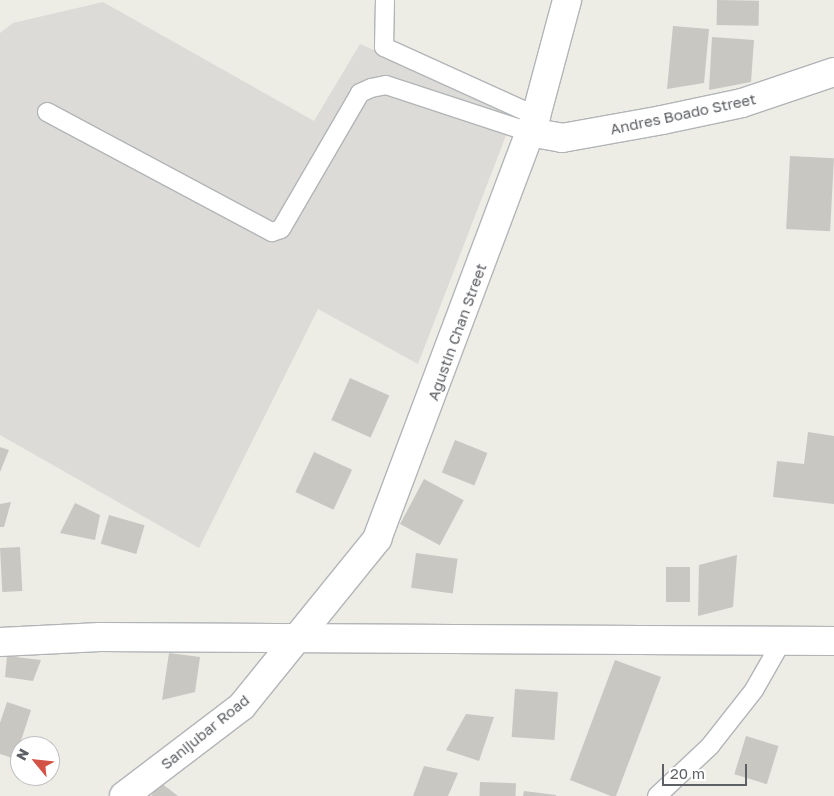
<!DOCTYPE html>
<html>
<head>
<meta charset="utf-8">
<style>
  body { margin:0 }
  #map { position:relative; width:834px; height:796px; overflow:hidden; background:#edece5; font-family:"Golos Text",sans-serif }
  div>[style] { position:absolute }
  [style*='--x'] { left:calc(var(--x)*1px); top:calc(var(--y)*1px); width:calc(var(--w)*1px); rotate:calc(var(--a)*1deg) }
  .industrial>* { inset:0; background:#dcdbd7 }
  .building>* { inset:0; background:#c9c7c2; transform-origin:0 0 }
  .roads { filter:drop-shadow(1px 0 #b2b5b8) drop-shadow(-1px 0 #b2b5b8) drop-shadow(0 1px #b2b5b8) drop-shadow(0 -1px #b2b5b8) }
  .lane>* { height:18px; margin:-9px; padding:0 9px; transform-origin:9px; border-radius:9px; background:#fff }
  .street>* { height:28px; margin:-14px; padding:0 14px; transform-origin:14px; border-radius:14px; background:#fff }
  span { translate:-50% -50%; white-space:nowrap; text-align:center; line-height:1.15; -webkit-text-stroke:4px #fff; paint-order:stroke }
  .street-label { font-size:15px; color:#5d6064 }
  .north { position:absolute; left:10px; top:736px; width:50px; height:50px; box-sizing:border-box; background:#fff; border:1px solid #bebfc1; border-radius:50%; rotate:298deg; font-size:14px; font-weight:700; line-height:20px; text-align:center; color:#5d6064 }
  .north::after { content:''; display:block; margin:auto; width:18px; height:22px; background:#d25346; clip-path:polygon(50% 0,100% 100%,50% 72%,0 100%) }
  .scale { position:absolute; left:662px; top:764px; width:85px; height:22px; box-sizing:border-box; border:2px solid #5d6064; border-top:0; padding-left:6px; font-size:15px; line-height:18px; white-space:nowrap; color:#5d6064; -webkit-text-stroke:4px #fff; paint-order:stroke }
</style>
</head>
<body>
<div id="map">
  <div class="industrial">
    <i style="clip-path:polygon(103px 2px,314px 121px,360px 44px,515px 112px,418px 364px,318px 309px,199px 548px,0 435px,0 33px,13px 23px)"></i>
  </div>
  <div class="building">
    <i style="left:717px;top:0;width:42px;height:25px;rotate:1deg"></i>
    <i style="clip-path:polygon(673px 26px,709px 29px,704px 83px,667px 89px)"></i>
    <i style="clip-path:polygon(712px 37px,754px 40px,751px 82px,709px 90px)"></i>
    <i style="left:790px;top:156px;width:44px;height:73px;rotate:3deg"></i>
    <i style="left:350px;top:378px;width:43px;height:46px;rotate:24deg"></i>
    <i style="clip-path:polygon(808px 432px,834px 436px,834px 504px,773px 497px,777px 461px,804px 464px)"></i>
    <i style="left:455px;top:440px;width:35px;height:35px;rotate:22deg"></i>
    <i style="clip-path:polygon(0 447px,9px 450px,0 472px)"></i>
    <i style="left:314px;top:452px;width:42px;height:44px;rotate:25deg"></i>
    <i style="left:424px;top:479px;width:45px;height:51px;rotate:28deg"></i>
    <i style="clip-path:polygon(11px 502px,4px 527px,0 527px,0 504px)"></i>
    <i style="clip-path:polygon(75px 503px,100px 515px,95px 540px,60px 533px)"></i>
    <i style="left:109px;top:515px;width:37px;height:30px;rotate:16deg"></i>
    <i style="left:20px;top:547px;width:44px;height:20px;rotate:87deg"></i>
    <i style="left:416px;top:553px;width:42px;height:35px;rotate:8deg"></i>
    <i style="clip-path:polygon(737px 555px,733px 607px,698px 616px,699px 565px)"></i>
    <i style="left:666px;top:567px;width:24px;height:35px"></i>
    <i style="clip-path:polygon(169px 653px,200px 657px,195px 692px,162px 700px)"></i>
    <i style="clip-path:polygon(7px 656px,41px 660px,33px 681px,5px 677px)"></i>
    <i style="clip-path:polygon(615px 660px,661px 677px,616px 796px,611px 796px,570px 780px)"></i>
    <i style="left:515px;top:689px;width:43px;height:48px;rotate:4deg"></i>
    <i style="clip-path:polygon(7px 702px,31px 710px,15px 759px,0 754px,0 723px)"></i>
    <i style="clip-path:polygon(466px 714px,494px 717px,479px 761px,446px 750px)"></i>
    <i style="left:746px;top:736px;width:34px;height:40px;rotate:17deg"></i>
    <i style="clip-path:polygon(424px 766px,458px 773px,448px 796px,413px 796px)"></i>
    <i style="left:480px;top:782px;width:36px;height:14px;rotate:2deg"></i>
    <i style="clip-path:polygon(161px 783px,178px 796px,151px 796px)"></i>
    <i style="clip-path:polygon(524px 791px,556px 795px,556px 796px,523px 796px)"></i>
  </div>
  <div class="roads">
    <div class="lane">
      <i style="--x:385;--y:0;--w:47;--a:91.2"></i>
      <i style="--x:384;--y:47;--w:167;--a:24.4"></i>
      <i style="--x:47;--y:112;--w:255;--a:28.1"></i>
      <i style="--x:272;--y:232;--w:9;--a:-18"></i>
      <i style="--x:281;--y:229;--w:157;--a:-59.8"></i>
      <i style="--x:360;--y:93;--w:12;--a:-24"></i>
      <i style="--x:371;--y:88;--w:15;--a:-11"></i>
      <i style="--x:386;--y:85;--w:151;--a:18.2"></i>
      <i style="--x:657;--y:796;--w:73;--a:-43.3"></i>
      <i style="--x:710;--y:746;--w:71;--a:-51.8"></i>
      <i style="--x:754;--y:690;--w:56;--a:-60.3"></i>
    </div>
    <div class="street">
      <i style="--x:529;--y:132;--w:34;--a:10"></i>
      <i style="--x:562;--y:138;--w:102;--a:-10.2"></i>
      <i style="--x:662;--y:120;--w:82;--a:-12"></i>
      <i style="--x:742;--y:103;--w:97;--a:-18.6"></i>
      <i style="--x:0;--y:642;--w:100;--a:-2.9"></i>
      <i style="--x:100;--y:637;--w:734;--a:0.31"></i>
      <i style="--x:124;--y:796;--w:148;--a:-37.3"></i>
      <i style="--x:242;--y:706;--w:215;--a:-51"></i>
      <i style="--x:377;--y:539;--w:452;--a:-69.4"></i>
      <i style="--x:536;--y:116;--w:120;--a:-75"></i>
    </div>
  </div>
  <div class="street-label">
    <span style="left:683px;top:114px;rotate:-12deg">Andres Boado Street</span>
    <span style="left:457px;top:332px;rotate:-70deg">Agustin Chan Street</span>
    <span style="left:205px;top:732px;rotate:-39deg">Sanijubar Road</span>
  </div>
  <div class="north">N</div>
  <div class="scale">20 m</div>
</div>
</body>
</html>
